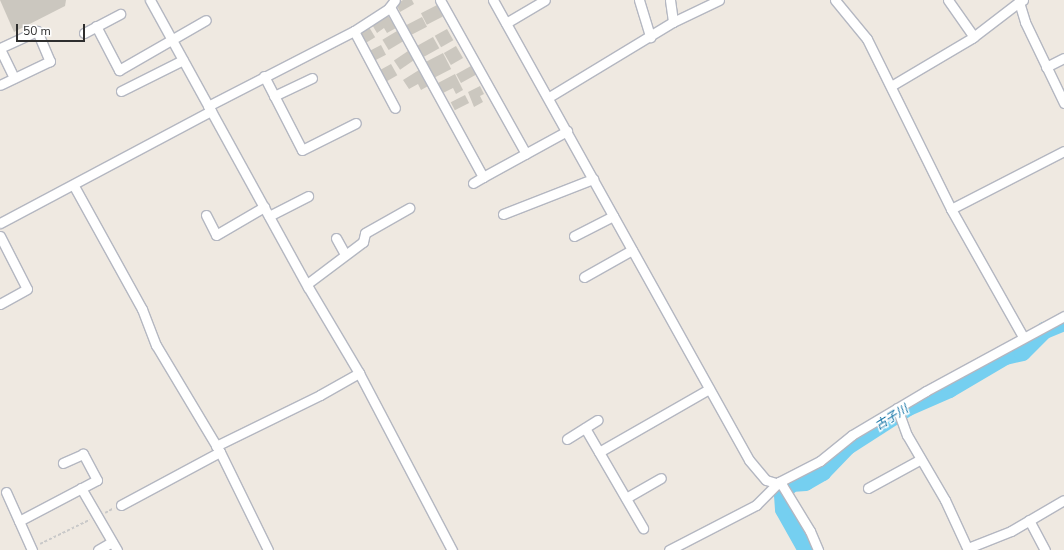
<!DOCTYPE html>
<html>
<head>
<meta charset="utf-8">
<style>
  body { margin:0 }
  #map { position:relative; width:1064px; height:550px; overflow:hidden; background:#efe9e1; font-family:"Nunito Sans","Noto Sans JP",sans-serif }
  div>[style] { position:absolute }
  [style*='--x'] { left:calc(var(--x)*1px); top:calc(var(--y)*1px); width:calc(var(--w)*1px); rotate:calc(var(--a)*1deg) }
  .river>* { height:17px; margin:-8.5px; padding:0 8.5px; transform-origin:8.5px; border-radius:8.5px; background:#75cff0 }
  .building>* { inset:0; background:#cbc7bf; transform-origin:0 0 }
  .path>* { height:1.5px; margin-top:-0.75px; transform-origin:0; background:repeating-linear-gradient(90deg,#c9c9c9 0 3px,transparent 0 5px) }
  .roads { filter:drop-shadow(1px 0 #b4b7c1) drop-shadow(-1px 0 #b4b7c1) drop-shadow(0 1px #b4b7c1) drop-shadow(0 -1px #b4b7c1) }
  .street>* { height:9px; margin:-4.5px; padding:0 4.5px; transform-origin:4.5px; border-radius:4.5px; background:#fff }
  span { translate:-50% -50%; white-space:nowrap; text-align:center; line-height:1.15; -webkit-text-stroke:3px #fff; paint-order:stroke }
  .water-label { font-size:12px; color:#0d6fa3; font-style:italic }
  .scale { position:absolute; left:16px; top:24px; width:69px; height:18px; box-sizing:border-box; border:2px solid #2e2e2e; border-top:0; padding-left:5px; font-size:12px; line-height:14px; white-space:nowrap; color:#2e2e2e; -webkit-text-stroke:3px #fff; paint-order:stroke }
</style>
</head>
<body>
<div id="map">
  <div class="river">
    <i style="--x:806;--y:550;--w:47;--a:-119.3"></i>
    <i style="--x:783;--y:509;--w:16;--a:-94"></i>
    <i style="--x:782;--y:493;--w:13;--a:-48"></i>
    <i style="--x:791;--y:483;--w:14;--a:-4"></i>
    <i style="--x:805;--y:482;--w:20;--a:-30"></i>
    <i style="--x:822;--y:472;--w:36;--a:-46"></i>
    <i style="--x:847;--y:446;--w:72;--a:-32.6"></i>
    <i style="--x:908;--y:407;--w:45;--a:-23.7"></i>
    <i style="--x:949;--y:389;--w:65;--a:-30.5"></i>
    <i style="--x:1005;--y:356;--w:17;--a:-13"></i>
    <i style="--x:1022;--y:352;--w:31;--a:-45"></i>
    <i style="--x:1044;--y:330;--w:22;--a:-22"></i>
  </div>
  <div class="building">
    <i style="clip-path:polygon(0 0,66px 0,65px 6px,14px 32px)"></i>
    <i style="clip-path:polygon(403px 0,412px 0,414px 4px,400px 12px,396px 4px)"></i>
    <i style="left:437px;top:5px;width:13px;height:18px;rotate:63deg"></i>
    <i style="clip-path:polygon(387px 14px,396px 28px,387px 33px,384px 28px,377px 33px,371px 23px)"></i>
    <i style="left:422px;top:17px;width:11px;height:19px;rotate:63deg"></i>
    <i style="left:369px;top:27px;width:12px;height:12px;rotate:59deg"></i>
    <i style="left:447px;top:29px;width:13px;height:14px;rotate:61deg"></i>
    <i style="left:397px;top:31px;width:12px;height:17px;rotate:59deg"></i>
    <i style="left:433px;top:37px;width:13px;height:19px;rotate:61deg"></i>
    <i style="left:381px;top:45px;width:11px;height:13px;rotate:63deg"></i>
    <i style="left:456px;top:46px;width:14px;height:14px;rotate:60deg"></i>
    <i style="left:408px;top:51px;width:11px;height:17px;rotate:56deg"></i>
    <i style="left:443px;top:53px;width:18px;height:19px;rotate:63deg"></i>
    <i style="left:391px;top:64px;width:13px;height:13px;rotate:61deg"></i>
    <i style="left:471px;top:66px;width:10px;height:17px;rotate:61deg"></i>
    <i style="clip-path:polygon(419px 70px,430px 85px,421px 90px,418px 84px,409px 89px,403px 80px)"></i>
    <i style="clip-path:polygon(455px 74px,463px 90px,456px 94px,453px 88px,443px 93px,438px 83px)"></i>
    <i style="clip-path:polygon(480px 86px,484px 94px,480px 96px,483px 102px,474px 107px,468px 92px)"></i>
    <i style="left:465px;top:95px;width:9px;height:16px;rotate:63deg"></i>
  </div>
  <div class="path">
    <i style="--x:105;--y:513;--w:10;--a:-29"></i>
    <i style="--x:40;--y:544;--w:55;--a:-26.1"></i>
  </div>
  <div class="roads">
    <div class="street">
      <i style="--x:150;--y:0;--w:328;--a:61.2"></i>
      <i style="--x:308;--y:287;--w:100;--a:59.3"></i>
      <i style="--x:359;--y:373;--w:200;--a:62.3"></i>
      <i style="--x:440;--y:0;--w:176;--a:60.8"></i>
      <i style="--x:493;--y:0;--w:526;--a:60.9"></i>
      <i style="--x:749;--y:460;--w:26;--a:50"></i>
      <i style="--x:766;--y:480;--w:17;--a:17"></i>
      <i style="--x:782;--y:485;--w:54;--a:58.7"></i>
      <i style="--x:810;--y:531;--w:21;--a:67"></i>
      <i style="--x:639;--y:0;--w:39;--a:73"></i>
      <i style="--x:670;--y:0;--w:22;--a:82"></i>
      <i style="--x:835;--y:0;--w:50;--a:50.6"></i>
      <i style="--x:867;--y:39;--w:190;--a:63.7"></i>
      <i style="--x:951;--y:209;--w:147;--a:60.6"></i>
      <i style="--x:948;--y:0;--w:45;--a:54.9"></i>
      <i style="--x:1023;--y:0;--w:4;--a:153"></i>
      <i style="--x:1019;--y:2;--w:21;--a:73"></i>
      <i style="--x:1025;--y:22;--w:90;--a:64.3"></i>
      <i style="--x:390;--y:7;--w:194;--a:61.3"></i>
      <i style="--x:483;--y:177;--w:96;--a:-28.7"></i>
      <i style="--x:506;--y:23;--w:45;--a:-30.5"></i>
      <i style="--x:96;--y:26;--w:50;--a:62.4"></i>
      <i style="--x:119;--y:70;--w:100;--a:-29.9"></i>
      <i style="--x:354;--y:31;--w:87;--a:62"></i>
      <i style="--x:84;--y:33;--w:41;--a:-27.8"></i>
      <i style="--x:0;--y:48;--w:41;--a:-24.7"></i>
      <i style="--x:37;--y:31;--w:33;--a:67"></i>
      <i style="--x:50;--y:61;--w:55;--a:154.4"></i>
      <i style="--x:0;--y:49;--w:32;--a:64"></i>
      <i style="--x:1046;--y:67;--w:20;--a:-27"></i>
      <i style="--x:264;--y:76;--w:83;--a:62.8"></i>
      <i style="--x:302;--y:150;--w:60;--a:-26.6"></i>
      <i style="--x:891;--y:86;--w:94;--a:-30.7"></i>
      <i style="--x:972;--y:38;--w:59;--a:-37.5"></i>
      <i style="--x:121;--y:91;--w:69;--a:-26.6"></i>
      <i style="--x:274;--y:96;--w:42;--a:-25.3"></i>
      <i style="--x:549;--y:97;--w:145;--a:-31.2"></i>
      <i style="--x:673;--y:22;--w:51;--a:-25.6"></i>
      <i style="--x:208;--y:106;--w:164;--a:-27.2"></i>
      <i style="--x:354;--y:31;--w:40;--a:-32.9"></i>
      <i style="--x:388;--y:9;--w:11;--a:-52"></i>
      <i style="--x:473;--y:183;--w:12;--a:-31"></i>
      <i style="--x:74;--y:186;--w:141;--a:61.1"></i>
      <i style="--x:142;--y:309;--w:39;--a:69"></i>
      <i style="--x:156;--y:345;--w:125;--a:59.1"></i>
      <i style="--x:220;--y:452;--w:109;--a:63.9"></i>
      <i style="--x:951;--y:209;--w:127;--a:-27.2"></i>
      <i style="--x:503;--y:214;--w:97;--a:-21.3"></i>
      <i style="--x:206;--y:215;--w:22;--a:63"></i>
      <i style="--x:216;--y:235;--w:56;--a:-30.3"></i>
      <i style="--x:269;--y:216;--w:44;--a:-27.1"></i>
      <i style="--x:0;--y:223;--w:239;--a:-28"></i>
      <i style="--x:0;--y:236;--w:59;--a:63"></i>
      <i style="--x:27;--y:289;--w:31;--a:151"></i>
      <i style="--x:574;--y:236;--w:44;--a:-27.1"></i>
      <i style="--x:336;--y:238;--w:18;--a:61"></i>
      <i style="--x:584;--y:277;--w:55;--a:-29.4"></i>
      <i style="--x:307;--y:284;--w:70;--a:-36.9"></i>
      <i style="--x:363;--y:242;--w:9;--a:-77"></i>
      <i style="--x:365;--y:233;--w:51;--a:-29.6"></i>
      <i style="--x:897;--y:408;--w:29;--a:70"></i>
      <i style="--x:907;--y:435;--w:75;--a:59.7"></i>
      <i style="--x:945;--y:500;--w:55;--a:65.3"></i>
      <i style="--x:585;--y:428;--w:116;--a:59.9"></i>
      <i style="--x:567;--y:439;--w:36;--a:-32"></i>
      <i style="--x:216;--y:446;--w:116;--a:-26.1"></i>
      <i style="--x:320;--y:395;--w:45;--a:-29.4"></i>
      <i style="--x:599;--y:452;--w:127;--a:-29.8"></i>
      <i style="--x:81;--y:488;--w:72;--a:59.9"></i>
      <i style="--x:868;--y:488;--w:60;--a:-28.7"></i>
      <i style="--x:6;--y:492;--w:64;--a:65.9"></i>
      <i style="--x:626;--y:498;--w:40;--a:-29.7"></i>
      <i style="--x:121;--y:505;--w:112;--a:-28.2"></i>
      <i style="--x:1029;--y:520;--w:34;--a:62"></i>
      <i style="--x:19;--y:521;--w:88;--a:-27.7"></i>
      <i style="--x:97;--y:480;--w:30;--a:-118"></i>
      <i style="--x:83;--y:454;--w:22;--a:156"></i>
      <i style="--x:968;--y:548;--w:46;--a:-21.6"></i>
      <i style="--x:1011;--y:531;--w:61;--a:-30.3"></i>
      <i style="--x:98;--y:550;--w:16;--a:-30"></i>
      <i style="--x:669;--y:550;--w:98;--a:-27.3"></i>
      <i style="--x:756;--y:505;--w:33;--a:-45"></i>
      <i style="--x:779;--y:482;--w:46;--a:-27.1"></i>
      <i style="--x:820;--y:461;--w:41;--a:-39.1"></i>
      <i style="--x:852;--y:435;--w:86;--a:-30.7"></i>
      <i style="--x:926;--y:391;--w:157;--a:-28.5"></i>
    </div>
  </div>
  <div class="water-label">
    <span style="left:892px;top:418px;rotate:-32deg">古子川</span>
  </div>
  <div class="scale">50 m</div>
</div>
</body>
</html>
